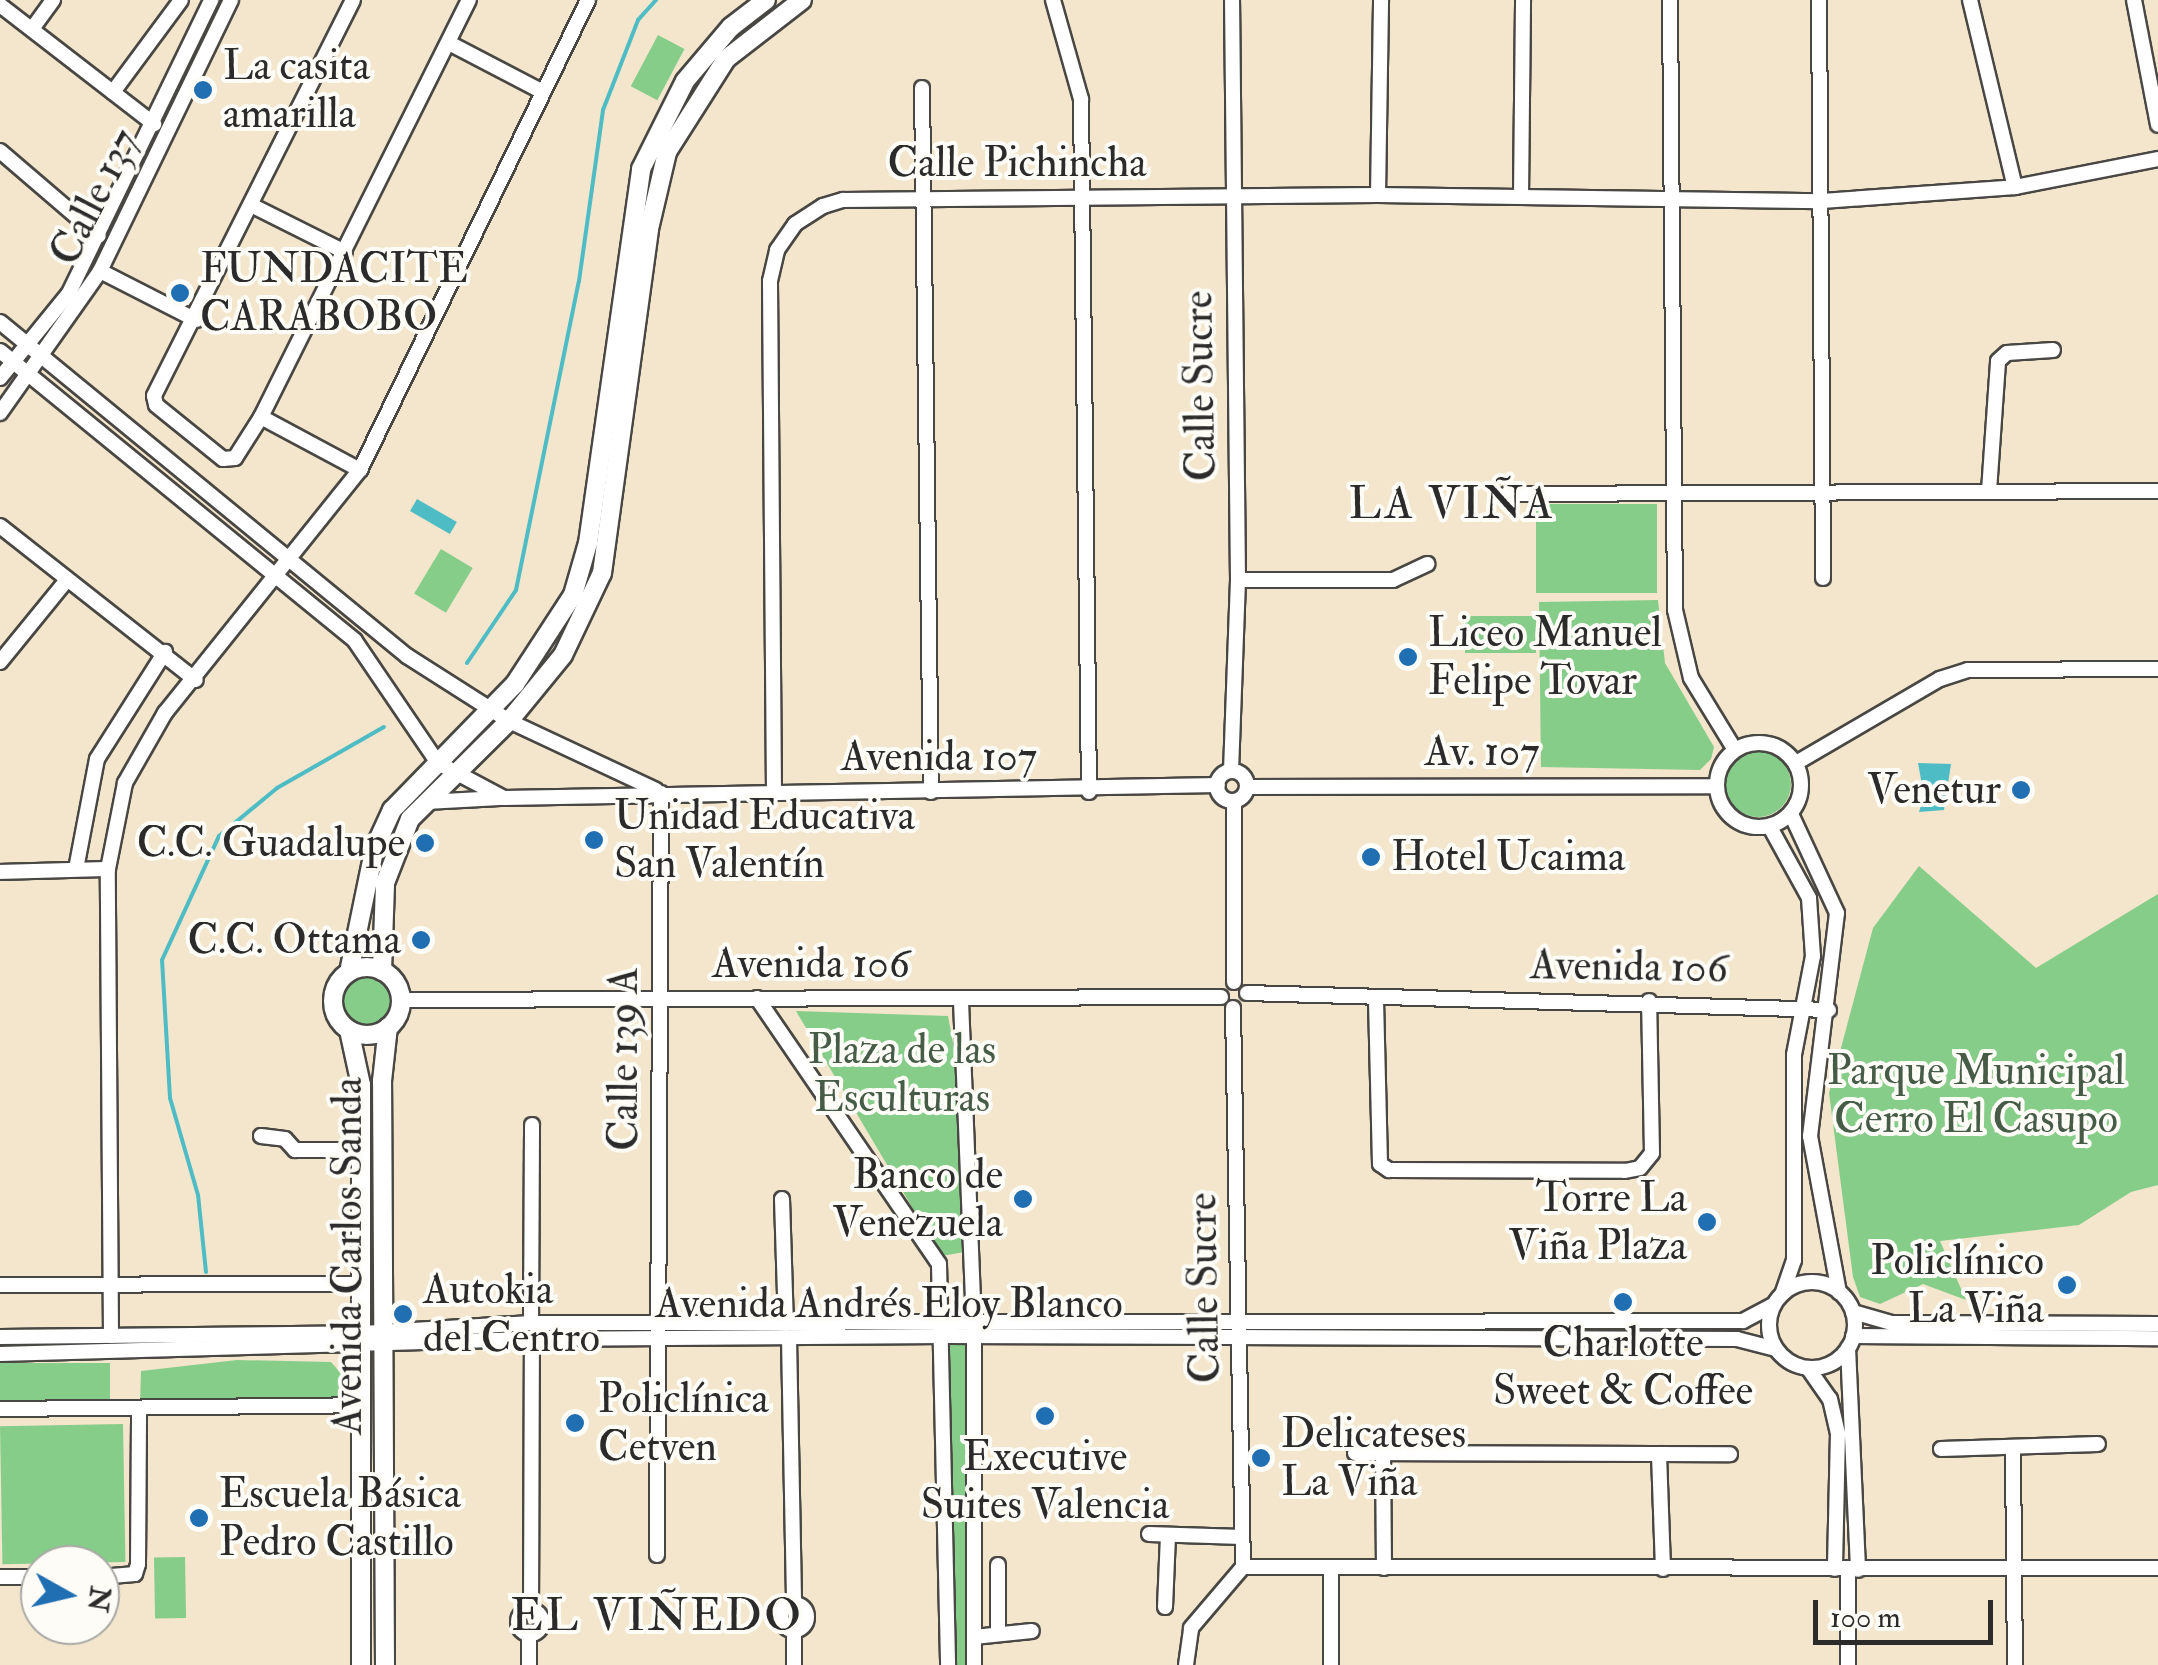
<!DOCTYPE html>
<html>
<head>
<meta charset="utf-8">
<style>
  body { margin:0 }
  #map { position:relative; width:2158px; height:1665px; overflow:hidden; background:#f3e6cc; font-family:"IM FELL Double Pica",serif }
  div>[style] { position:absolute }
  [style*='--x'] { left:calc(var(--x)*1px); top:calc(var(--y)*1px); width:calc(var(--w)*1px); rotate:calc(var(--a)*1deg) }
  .green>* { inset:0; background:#86cd89; transform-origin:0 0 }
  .round { border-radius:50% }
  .water>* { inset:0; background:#4ebcc4; transform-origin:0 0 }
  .stream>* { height:4px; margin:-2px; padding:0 2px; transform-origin:2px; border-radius:2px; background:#4ebcc4 }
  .roads { filter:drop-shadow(2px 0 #494743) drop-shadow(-2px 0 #494743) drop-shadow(0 2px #494743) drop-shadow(0 -2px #494743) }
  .minor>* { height:14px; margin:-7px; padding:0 7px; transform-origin:7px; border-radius:7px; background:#fff }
  .minor>.ring { margin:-7px; padding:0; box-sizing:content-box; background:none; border:14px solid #fff; border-radius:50% }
  .tertiary>* { height:18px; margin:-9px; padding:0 9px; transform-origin:9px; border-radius:9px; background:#fff }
  .tertiary>.ring { margin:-9px; padding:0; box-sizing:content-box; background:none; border:18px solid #fff; border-radius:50% }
  .dots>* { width:28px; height:28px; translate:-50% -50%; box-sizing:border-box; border:5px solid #fdfcf7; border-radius:50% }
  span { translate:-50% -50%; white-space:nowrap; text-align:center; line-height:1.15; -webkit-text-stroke:8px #fdfcf7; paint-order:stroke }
  .poi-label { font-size:42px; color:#2b2b2b }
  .left { translate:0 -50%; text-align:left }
  .right { translate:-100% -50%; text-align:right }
  .street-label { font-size:42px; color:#2b2b2b }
  .park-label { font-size:42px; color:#465c47 }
  .neighbourhood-label { font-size:45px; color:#2b2b2b; letter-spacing:2.5px }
  .north { position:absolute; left:20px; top:1545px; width:100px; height:100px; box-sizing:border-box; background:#fdfcf7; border:2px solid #a9a8a5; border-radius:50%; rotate:98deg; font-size:28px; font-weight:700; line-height:40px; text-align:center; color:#2b2b2b }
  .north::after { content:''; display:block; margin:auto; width:35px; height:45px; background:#1f6fb2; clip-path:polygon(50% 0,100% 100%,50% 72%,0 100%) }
  .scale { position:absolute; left:1813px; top:1600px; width:180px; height:45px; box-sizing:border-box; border:5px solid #2b2b2b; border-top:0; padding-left:12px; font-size:30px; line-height:35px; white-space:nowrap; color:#2b2b2b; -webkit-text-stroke:8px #fdfcf7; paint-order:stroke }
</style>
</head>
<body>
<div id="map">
  <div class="green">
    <i style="left:658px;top:35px;width:30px;height:58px;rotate:28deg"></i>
    <i style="left:1657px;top:504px;width:89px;height:121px;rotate:90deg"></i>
    <i style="left:441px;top:549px;width:37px;height:52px;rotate:31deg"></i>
    <i style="clip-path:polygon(1658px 600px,1665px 663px,1714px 747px,1711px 759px,1700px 770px,1541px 767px,1539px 602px)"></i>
    <i style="left:1536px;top:616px;width:37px;height:71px;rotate:90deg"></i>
    <i class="round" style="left:1725px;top:751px;width:66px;height:66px"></i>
    <i style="clip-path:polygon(1919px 866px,2036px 968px,2158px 894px,2158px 1185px,2131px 1192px,2079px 1225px,1940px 1241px,1966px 1300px,1923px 1284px,1880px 1304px,1860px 1297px,1853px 1277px,1829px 1093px,1873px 928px)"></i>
    <i class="round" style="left:338px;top:972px;width:58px;height:58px"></i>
    <i style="clip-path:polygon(796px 1011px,948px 1016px,958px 1070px,965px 1252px,941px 1256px)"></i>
    <i style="clip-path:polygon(944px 1336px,975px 1337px,974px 1665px,948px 1665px)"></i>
    <i style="clip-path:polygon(237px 1360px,331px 1362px,343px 1376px,343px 1401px,140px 1403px,141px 1371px)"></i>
    <i style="left:0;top:1363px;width:110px;height:41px"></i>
    <i style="left:123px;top:1424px;width:138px;height:123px;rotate:89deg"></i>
    <i style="left:185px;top:1557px;width:61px;height:31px;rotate:89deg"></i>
  </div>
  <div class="water">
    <i style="left:417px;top:499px;width:46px;height:14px;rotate:30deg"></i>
    <i style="clip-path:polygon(1918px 763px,1951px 764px,1944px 810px,1919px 812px,1924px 796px)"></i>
  </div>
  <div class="stream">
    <i style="--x:467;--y:663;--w:88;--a:-56.1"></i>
    <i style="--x:516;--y:590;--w:315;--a:-78.5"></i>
    <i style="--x:579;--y:281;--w:173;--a:-82"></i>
    <i style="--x:603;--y:110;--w:97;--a:-68.7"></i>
    <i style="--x:638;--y:20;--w:27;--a:-48"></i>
    <i style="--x:206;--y:1272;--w:77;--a:-95.9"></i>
    <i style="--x:198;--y:1195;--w:101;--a:-106.1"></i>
    <i style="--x:170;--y:1098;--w:138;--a:-93.3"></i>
    <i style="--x:162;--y:960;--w:136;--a:-65.3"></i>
    <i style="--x:219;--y:836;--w:75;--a:-39.6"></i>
    <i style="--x:277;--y:788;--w:123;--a:-29.7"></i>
  </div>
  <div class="roads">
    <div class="minor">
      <i style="--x:353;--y:0;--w:443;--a:116.7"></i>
      <i style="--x:154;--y:396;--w:9;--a:77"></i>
      <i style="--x:156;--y:405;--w:86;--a:38.9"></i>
      <i style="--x:223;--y:459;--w:12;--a:-5"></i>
      <i style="--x:235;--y:458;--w:49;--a:-57.6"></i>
      <i style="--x:261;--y:417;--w:466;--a:-63.5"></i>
      <i style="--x:1053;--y:0;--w:103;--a:74.2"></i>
      <i style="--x:1081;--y:99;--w:693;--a:89.34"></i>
      <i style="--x:1670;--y:0;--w:610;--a:89.53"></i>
      <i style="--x:1675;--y:610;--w:70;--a:76.8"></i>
      <i style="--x:1691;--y:678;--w:84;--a:58.6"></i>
      <i style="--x:1819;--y:0;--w:578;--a:89.6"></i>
      <i style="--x:1970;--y:0;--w:192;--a:76.5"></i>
      <i style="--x:2134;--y:0;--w:127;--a:79.1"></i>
      <i style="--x:0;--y:5;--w:195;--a:37.7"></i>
      <i style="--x:32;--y:29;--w:36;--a:-54"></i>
      <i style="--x:449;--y:43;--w:106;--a:27.5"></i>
      <i style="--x:922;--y:88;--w:704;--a:89.27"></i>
      <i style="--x:113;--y:92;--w:114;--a:-53.5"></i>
      <i style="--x:0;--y:151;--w:130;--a:40.6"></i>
      <i style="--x:1378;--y:195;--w:195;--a:-89.1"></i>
      <i style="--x:1521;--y:196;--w:196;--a:-89.4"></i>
      <i style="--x:251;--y:205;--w:105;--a:26.6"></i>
      <i style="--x:100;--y:271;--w:108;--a:27"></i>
      <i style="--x:0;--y:322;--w:527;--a:39.37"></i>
      <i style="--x:407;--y:656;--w:121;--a:32.5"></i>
      <i style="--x:509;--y:721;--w:162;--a:25.1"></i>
      <i style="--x:0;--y:351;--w:458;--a:39.2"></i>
      <i style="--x:355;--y:641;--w:148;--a:55.8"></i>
      <i style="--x:438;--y:763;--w:75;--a:27.9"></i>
      <i style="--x:504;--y:798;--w:714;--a:-1.04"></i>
      <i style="--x:0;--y:378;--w:109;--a:-50.9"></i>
      <i style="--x:69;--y:293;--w:326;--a:-64.1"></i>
      <i style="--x:0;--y:413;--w:174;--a:-54.8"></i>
      <i style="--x:100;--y:271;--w:301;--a:-64.2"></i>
      <i style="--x:261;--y:417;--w:112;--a:28.2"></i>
      <i style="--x:1989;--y:491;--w:130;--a:-86"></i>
      <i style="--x:1998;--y:361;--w:12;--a:-42"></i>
      <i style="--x:2007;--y:353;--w:46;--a:-3.7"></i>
      <i style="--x:1507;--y:494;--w:651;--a:-0.26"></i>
      <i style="--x:0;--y:526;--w:249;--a:38.2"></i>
      <i style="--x:1238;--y:580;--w:155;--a:0"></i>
      <i style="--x:1393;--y:580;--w:38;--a:-25"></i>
      <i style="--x:0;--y:662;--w:104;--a:-50.8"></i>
      <i class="ring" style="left:1717px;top:743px;width:70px;height:70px"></i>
      <i style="--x:1796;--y:763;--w:167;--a:-30.3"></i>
      <i style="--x:1940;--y:679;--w:29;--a:-18"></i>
      <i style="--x:1968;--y:670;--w:190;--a:-0.3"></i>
      <i style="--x:1231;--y:771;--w:191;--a:-87.9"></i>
      <i style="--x:1238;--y:580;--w:580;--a:-90.59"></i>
      <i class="ring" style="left:1217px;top:771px;width:16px;height:16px"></i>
      <i style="--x:1247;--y:787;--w:470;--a:-0.1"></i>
      <i style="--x:774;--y:793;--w:512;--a:-90.45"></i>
      <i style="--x:770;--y:281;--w:32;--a:-77"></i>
      <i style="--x:777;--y:250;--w:32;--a:-55"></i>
      <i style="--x:795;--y:224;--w:33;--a:-33"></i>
      <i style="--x:823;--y:206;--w:21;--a:-17"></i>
      <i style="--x:843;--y:200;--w:535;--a:-0.54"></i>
      <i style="--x:1378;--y:195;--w:444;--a:0.8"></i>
      <i style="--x:1822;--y:201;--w:194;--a:-4.1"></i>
      <i style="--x:2015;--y:187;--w:146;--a:-11.1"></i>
      <i style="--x:1234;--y:801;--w:181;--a:90"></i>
      <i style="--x:426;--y:802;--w:74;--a:-3.1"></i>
      <i style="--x:1791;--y:814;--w:109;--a:65.1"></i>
      <i style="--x:1837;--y:913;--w:225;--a:96.9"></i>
      <i style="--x:1810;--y:1136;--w:159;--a:79.5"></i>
      <i style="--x:1770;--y:827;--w:81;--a:61.2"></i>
      <i style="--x:1809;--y:898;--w:58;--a:86.1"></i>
      <i style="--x:1813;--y:956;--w:101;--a:100.9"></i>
      <i style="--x:1794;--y:1055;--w:205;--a:90"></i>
      <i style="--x:1794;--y:1260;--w:36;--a:109"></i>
      <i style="--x:76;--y:869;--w:112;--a:-79.2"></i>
      <i style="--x:97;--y:759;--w:127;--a:-57.6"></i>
      <i style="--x:0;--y:872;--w:108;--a:-1.6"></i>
      <i style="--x:1247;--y:993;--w:582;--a:1.67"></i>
      <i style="--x:757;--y:998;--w:322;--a:55.6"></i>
      <i style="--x:939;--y:1264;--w:401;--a:88.7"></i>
      <i style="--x:400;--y:1000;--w:821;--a:-0.21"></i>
      <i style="--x:1376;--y:1000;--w:164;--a:88.6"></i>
      <i style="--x:1380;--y:1164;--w:11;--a:34"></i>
      <i style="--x:1389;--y:1170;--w:236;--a:0.2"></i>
      <i style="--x:1625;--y:1171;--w:15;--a:-11"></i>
      <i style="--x:1640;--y:1168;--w:19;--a:-51"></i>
      <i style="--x:1652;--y:1153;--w:152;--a:-91.1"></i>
      <i style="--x:961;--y:1001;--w:322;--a:87.7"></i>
      <i style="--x:974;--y:1323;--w:342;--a:90"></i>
      <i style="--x:1233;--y:1008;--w:559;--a:88.98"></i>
      <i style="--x:261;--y:1136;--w:24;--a:7"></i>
      <i style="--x:285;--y:1139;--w:15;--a:48"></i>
      <i style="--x:295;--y:1150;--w:66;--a:0"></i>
      <i style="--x:782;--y:1199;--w:125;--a:88.2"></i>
      <i class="ring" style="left:1769px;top:1282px;width:72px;height:72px"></i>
      <i style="--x:0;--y:1285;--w:361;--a:-0.2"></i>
      <i style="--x:1853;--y:1312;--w:40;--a:16"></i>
      <i style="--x:1891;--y:1323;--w:267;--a:0.2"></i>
      <i style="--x:531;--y:1323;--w:198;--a:-89.7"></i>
      <i style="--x:111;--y:1336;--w:467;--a:-90.4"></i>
      <i style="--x:108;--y:869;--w:88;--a:-78.8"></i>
      <i style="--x:125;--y:783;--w:81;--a:-60.3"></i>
      <i style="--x:165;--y:713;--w:312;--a:-51.3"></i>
      <i style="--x:360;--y:470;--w:522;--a:-64.12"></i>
      <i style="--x:1853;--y:1336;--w:305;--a:0.4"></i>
      <i style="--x:0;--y:1337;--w:363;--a:-0.6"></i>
      <i style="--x:363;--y:1333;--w:168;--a:-3.4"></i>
      <i style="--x:531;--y:1323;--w:1212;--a:-0.09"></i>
      <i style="--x:1743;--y:1321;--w:34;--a:-28"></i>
      <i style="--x:789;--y:1338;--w:266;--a:88.9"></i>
      <i style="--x:1848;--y:1348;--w:222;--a:87.4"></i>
      <i style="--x:0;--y:1354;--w:532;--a:-1.62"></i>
      <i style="--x:532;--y:1339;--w:412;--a:-0.4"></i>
      <i style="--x:944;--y:1336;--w:793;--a:0.22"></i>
      <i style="--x:1737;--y:1339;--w:40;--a:14.4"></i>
      <i style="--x:1808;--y:1368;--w:38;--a:55"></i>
      <i style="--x:1830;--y:1399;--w:35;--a:77"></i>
      <i style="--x:1838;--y:1433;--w:136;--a:91.3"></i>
      <i style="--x:0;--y:1409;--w:362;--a:-0.6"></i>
      <i style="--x:2013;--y:1448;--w:217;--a:89.5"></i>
      <i style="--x:1941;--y:1449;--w:157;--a:-1.8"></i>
      <i style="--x:1355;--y:1453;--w:375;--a:0.2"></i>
      <i style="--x:1383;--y:1453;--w:115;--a:89.5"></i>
      <i style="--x:1659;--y:1454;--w:115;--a:88"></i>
      <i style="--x:1149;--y:1534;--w:93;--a:1.8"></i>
      <i style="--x:657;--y:1555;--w:762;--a:-89.7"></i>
      <i style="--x:998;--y:1565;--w:69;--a:90"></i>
      <i style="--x:1243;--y:1567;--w:915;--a:0.06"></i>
      <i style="--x:1331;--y:1569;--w:96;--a:90"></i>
      <i style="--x:0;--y:1577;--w:40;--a:0"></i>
      <i style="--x:100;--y:1577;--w:35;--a:-5"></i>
      <i style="--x:135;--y:1574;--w:10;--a:-73"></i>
      <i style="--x:138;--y:1564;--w:155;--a:-89.6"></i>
      <i class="ring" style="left:781px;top:1604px;width:12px;height:12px"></i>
      <i style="--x:1165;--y:1607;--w:72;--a:-87.6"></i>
      <i class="ring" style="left:518px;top:1610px;width:10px;height:10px"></i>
      <i style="--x:531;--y:1610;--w:271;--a:-89.8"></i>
      <i style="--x:529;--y:1634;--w:31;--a:90"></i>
      <i style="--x:974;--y:1637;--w:58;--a:-5.9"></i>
      <i style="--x:794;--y:1665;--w:35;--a:-90"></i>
      <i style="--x:1186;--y:1665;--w:37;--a:-82"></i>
      <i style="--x:1191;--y:1628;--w:80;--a:-49.6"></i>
      <i style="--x:1848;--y:1665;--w:95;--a:-90"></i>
    </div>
    <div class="tertiary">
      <i class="ring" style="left:333px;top:967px;width:50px;height:50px"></i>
      <i style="--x:382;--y:971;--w:88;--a:-88"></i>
      <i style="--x:385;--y:883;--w:69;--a:-68.7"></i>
      <i style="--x:410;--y:819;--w:139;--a:-44.7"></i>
      <i style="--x:509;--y:721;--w:85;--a:-50.7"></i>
      <i style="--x:563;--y:655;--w:91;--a:-64.6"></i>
      <i style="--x:602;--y:573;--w:347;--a:-82.2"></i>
      <i style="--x:649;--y:229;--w:79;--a:-76.8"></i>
      <i style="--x:667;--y:152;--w:110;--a:-57.6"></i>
      <i style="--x:726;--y:59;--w:96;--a:-37.8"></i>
      <i style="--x:349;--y:972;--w:128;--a:-78.3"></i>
      <i style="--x:375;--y:847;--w:41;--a:-65.3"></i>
      <i style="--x:392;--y:810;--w:176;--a:-45.7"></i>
      <i style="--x:515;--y:684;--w:106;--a:-56.9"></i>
      <i style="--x:573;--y:595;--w:54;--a:-73.9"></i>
      <i style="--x:588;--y:543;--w:378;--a:-81.9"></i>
      <i style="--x:641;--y:169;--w:98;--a:-63.4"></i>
      <i style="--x:685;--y:81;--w:71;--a:-49.6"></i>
      <i style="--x:731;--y:27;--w:44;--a:-37.6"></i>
      <i style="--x:349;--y:1030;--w:56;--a:77.7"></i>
      <i style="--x:361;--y:1085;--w:580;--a:90"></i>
      <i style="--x:385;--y:1665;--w:584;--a:-90.29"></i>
      <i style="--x:382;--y:1081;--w:54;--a:-83.7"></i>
    </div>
  </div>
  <div class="dots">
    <i style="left:203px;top:90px;background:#1f6fb2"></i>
    <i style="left:180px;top:293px;background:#1f6fb2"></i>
    <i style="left:1408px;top:657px;background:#1f6fb2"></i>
    <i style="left:2021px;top:790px;background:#1f6fb2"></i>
    <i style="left:594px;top:840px;background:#1f6fb2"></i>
    <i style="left:425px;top:843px;background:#1f6fb2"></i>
    <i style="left:1371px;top:857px;background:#1f6fb2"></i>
    <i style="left:421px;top:940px;background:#1f6fb2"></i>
    <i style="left:1023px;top:1199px;background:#1f6fb2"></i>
    <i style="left:1707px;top:1222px;background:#1f6fb2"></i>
    <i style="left:2067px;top:1285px;background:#1f6fb2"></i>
    <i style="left:1623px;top:1302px;background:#1f6fb2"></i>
    <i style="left:403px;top:1314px;background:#1f6fb2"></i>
    <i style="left:1045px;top:1416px;background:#1f6fb2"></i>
    <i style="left:575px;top:1423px;background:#1f6fb2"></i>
    <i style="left:1261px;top:1458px;background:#1f6fb2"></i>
    <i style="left:199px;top:1518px;background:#1f6fb2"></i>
  </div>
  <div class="poi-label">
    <span class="left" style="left:223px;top:90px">La casita<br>amarilla</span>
    <span class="left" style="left:200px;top:293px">FUNDACITE<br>CARABOBO</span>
    <span class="left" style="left:1428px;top:657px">Liceo Manuel<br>Felipe Tovar</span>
    <span class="right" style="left:2001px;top:790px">Venetur</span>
    <span class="left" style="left:614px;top:840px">Unidad Educativa<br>San Valentín</span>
    <span class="right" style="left:405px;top:843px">C.C. Guadalupe</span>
    <span class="left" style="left:1391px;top:857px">Hotel Ucaima</span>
    <span class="right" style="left:401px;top:940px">C.C. Ottama</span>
    <span class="right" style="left:1003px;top:1199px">Banco de<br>Venezuela</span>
    <span class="right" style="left:1687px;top:1222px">Torre La<br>Viña Plaza</span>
    <span class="right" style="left:2044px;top:1285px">Policlínico<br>La Viña</span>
    <span class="left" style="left:423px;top:1314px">Autokia<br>del Centro</span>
    <span style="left:1623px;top:1367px">Charlotte<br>Sweet &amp; Coffee</span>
    <span class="left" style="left:598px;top:1423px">Policlínica<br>Cetven</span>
    <span class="left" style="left:1281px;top:1458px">Delicateses<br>La Viña</span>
    <span style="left:1045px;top:1481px">Executive<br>Suites Valencia</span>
    <span class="left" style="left:219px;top:1518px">Escuela Básica<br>Pedro Castillo</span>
  </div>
  <div class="street-label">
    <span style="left:1017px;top:163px">Calle Pichincha</span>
    <span style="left:95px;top:197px;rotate:-63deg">Calle 137</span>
    <span style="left:1200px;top:386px;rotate:-91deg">Calle Sucre</span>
    <span style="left:1482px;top:752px">Av. 107</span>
    <span style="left:939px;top:757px">Avenida 107</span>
    <span style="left:811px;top:964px">Avenida 106</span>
    <span style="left:1629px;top:967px;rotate:1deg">Avenida 106</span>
    <span style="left:624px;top:1059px;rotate:-90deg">Calle 139 A</span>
    <span style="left:348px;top:1256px;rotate:-90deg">Avenida Carlos Sanda</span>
    <span style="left:1204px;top:1288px;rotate:-91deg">Calle Sucre</span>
    <span style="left:889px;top:1304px">Avenida Andrés Eloy Blanco</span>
  </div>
  <div class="park-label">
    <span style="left:902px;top:1074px">Plaza de las<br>Esculturas</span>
    <span style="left:1976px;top:1095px">Parque Municipal<br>Cerro El Casupo</span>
  </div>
  <div class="neighbourhood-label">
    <span style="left:1452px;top:505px">LA VIÑA</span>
    <span style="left:657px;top:1617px">EL VIÑEDO</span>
  </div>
  <div class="north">N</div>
  <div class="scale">100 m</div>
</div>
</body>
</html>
